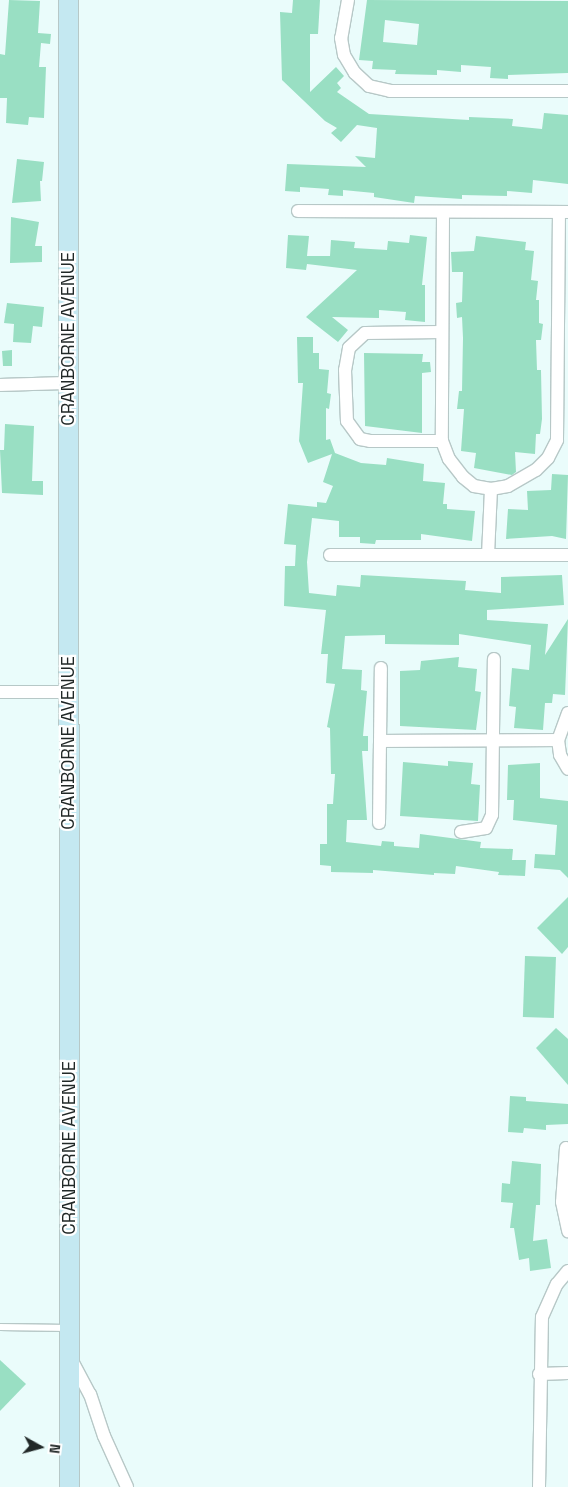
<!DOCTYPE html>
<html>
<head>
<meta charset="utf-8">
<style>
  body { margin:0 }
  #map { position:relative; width:568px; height:1487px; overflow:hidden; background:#eafcfb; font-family:"Space Grotesk",sans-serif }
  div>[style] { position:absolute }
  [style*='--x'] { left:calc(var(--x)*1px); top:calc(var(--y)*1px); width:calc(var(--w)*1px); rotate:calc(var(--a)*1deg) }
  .building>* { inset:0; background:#99dfc3; transform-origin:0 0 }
  .roads { filter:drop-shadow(1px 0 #b7c8c7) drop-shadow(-1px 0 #b7c8c7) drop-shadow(0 1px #b7c8c7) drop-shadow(0 -1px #b7c8c7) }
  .lane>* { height:6px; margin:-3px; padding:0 3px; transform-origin:3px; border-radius:3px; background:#fff }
  .street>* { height:12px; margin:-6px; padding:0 6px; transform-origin:6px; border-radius:6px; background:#fff }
  .secondary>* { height:19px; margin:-9.5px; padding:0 9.5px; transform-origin:9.5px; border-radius:9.5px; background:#c4e8f1 }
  span { translate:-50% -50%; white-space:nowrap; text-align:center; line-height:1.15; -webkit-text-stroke:4.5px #fff; paint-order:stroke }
  .street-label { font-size:18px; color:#212827 }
  .north { position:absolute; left:15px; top:1422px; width:50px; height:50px; -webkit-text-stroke:4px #fff; paint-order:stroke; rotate:97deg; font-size:14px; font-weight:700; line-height:20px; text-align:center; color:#212827 }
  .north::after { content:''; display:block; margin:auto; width:18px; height:22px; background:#212827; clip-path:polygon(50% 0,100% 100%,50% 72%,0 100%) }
</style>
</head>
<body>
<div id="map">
  <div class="building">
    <i style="clip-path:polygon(9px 0,40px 1px,38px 33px,51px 34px,50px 44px,41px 43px,39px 67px,46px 67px,44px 118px,29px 117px,28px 125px,6px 123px,7px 98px,0 98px,0 54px,5px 55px)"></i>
    <i style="clip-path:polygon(293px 0,320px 0,318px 34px,310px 34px,310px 92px,336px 67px,344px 76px,337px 83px,341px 88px,337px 92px,369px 114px,469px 120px,469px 117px,513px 119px,512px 126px,542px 129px,544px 113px,568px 115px,568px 184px,533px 180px,532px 193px,507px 191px,507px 196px,462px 195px,462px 199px,415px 196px,414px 203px,374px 197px,374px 193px,343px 190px,343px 196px,328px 195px,329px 189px,300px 187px,300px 192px,285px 191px,287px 164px,366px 167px,355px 156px,375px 158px,377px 128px,357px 125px,341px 142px,331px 133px,337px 128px,325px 121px,282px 80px,280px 12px,292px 13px)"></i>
    <i style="clip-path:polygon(evenodd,367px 0,568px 1px,568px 73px,508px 75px,508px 79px,490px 78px,491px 67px,461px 65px,461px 72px,437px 70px,437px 75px,395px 74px,396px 70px,372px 69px,373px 61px,359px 60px,367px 0,385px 20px,419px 24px,417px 45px,383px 42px,385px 20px)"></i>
    <i style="clip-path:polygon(17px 159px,44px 162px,42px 181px,40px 181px,41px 201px,12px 203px)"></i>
    <i style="clip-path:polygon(11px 217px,39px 222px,35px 246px,42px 246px,42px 262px,10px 263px)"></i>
    <i style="clip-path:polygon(288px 235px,309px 236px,307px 256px,330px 256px,331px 240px,355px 242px,354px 248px,387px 250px,388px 241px,409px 243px,410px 235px,427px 237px,422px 285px,425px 285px,425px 322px,405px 320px,406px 312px,379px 310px,379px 318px,332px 317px,348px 330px,338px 342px,306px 317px,357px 270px,307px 264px,306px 270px,286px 268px)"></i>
    <i style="clip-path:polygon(476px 236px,526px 242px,525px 250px,534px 251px,531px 280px,538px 281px,536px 300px,539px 300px,539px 323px,543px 324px,541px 340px,536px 340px,537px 370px,541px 370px,542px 419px,540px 434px,536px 434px,535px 454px,515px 452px,516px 472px,512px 475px,474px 468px,476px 453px,461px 451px,464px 409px,457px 409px,459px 391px,462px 391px,463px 338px,462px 317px,457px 318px,456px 303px,462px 302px,463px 272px,452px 272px,451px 252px,474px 251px)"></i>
    <i style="clip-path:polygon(7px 303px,44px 307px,42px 327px,33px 326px,31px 343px,13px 342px,14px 324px,4px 323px)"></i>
    <i style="clip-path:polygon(297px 337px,313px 337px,313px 353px,319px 353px,319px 369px,329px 370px,327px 393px,331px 394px,329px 409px,326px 408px,326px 440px,330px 439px,335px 453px,361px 463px,386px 465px,387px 458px,424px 464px,423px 481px,445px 483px,443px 504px,447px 504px,447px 509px,475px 511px,472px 541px,421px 534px,421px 540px,376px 540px,375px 544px,360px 543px,360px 537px,339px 537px,339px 521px,312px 518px,307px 562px,309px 593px,336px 596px,337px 585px,360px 587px,361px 575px,466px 581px,465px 590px,501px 593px,501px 577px,562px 575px,564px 605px,487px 610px,487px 620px,548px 624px,545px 655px,568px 619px,565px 695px,553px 694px,552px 703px,545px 703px,543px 730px,514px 728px,516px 707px,509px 706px,512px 668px,529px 670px,531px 645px,459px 634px,459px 645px,385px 644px,385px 635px,345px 636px,342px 669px,362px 670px,361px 690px,367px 691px,363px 736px,368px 736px,368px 751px,362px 751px,367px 820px,347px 820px,346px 842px,381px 846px,382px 841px,394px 842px,394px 846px,419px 848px,420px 834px,481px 842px,480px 848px,513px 849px,512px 860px,526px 860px,525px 876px,498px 875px,499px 872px,456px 866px,455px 874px,434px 873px,434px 875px,373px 870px,373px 873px,331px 872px,331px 866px,320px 865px,320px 844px,327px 844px,327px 804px,333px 804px,335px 774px,331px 774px,330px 728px,327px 727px,335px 684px,326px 683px,328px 654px,321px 654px,326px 610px,284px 606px,285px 566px,295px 566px,296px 545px,284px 544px,288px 504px,317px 507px,317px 502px,326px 503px,333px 486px,323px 482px,332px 454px,308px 463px,299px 441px,303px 383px,298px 383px)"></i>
    <i style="clip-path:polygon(12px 350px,12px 366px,3px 366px,2px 351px)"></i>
    <i style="clip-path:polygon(364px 353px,423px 354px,422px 362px,430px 362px,431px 372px,422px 373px,422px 433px,365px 426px)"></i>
    <i style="clip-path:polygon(5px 424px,34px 426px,32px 481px,43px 481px,43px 495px,2px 493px,0 450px,4px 450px)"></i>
    <i style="clip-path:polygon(552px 474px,568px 475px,566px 539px,552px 536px,506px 539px,508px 509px,528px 510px,527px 491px,551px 490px)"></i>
    <i style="clip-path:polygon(459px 657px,458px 667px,477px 669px,475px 691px,481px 692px,476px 730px,400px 726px,400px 671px,420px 670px,421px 661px)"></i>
    <i style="clip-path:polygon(448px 761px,473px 763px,471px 784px,480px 785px,478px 821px,400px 816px,403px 762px,448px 766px)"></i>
    <i style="clip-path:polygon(540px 763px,540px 798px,568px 801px,568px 878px,560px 870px,534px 868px,535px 854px,555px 855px,557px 825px,513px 820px,514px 800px,507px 800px,508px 765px)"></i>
    <i style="clip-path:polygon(568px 897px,568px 947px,562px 954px,537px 928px)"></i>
    <i style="left:525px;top:956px;width:31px;height:61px;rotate:2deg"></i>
    <i style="clip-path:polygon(556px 1028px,568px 1039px,568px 1085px,536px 1048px)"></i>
    <i style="clip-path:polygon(510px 1096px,526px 1097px,526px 1101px,568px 1104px,568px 1124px,546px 1125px,546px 1130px,524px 1128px,523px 1133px,508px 1132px)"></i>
    <i style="clip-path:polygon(512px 1161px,541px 1164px,540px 1205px,536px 1205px,533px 1241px,547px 1239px,551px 1268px,530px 1271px,529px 1258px,519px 1260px,514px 1228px,510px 1228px,513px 1203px,501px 1202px,502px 1183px,510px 1184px)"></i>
    <i style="clip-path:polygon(0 1360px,26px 1384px,0 1411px)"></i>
  </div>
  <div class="roads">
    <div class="lane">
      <i style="--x:0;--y:1327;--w:68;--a:0.8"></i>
    </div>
    <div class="street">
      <i style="--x:348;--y:0;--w:39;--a:100"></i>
      <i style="--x:341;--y:38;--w:17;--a:80"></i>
      <i style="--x:344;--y:55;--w:21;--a:59"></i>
      <i style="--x:355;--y:73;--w:19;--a:43"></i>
      <i style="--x:369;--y:86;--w:22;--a:13"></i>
      <i style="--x:390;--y:91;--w:178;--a:0"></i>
      <i style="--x:298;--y:211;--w:270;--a:0.2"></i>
      <i style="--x:443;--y:212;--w:229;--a:90.3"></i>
      <i style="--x:442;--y:441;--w:19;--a:69"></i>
      <i style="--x:449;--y:459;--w:23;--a:52"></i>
      <i style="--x:463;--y:477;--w:14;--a:39"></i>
      <i style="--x:474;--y:486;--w:17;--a:10"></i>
      <i style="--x:491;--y:489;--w:17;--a:-10"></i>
      <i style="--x:508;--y:486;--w:32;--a:-30"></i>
      <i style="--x:536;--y:470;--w:17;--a:-45"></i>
      <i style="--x:548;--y:458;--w:20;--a:-63"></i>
      <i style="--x:557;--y:440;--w:228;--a:-89.5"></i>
      <i style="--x:441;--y:332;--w:76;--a:179.2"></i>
      <i style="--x:365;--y:333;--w:22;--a:137"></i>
      <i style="--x:349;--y:348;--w:22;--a:100"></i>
      <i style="--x:345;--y:370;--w:51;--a:87.8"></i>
      <i style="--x:347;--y:421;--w:22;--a:54"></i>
      <i style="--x:360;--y:439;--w:10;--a:11"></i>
      <i style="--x:370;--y:441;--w:72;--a:0"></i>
      <i style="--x:0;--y:385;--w:68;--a:-1.7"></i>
      <i style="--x:491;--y:489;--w:66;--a:92.6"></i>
      <i style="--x:488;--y:555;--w:80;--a:0"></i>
      <i style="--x:330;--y:555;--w:158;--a:0"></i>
      <i style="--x:0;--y:692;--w:67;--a:0"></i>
      <i style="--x:568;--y:713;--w:29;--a:110"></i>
      <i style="--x:558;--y:740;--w:15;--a:82"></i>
      <i style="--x:560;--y:755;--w:16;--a:60"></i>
      <i style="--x:380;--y:741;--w:178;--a:-0.3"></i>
      <i style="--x:379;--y:823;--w:155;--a:-89.3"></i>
      <i style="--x:461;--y:832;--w:25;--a:-9"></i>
      <i style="--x:486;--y:828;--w:14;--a:-65"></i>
      <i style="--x:492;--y:815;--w:156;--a:-89.3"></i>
      <i style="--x:566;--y:1148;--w:54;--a:94.2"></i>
      <i style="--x:562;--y:1202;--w:30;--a:78"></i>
      <i style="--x:71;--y:1359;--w:40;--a:62"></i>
      <i style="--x:90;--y:1394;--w:44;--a:71.6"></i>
      <i style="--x:104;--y:1436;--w:56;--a:65.7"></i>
      <i style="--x:539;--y:1374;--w:29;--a:-2"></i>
      <i style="--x:539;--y:1487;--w:170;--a:-89"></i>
      <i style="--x:542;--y:1317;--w:36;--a:-66"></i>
      <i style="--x:557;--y:1284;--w:17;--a:-50"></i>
    </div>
    <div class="secondary">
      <i style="--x:68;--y:0;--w:1487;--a:89.96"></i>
    </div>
  </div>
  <div class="street-label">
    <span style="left:68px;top:339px;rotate:-90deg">CRANBORNE AVENUE</span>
    <span style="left:68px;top:743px;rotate:-90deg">CRANBORNE AVENUE</span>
    <span style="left:69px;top:1148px;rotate:-90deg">CRANBORNE AVENUE</span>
  </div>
  <div class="north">N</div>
</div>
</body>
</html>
